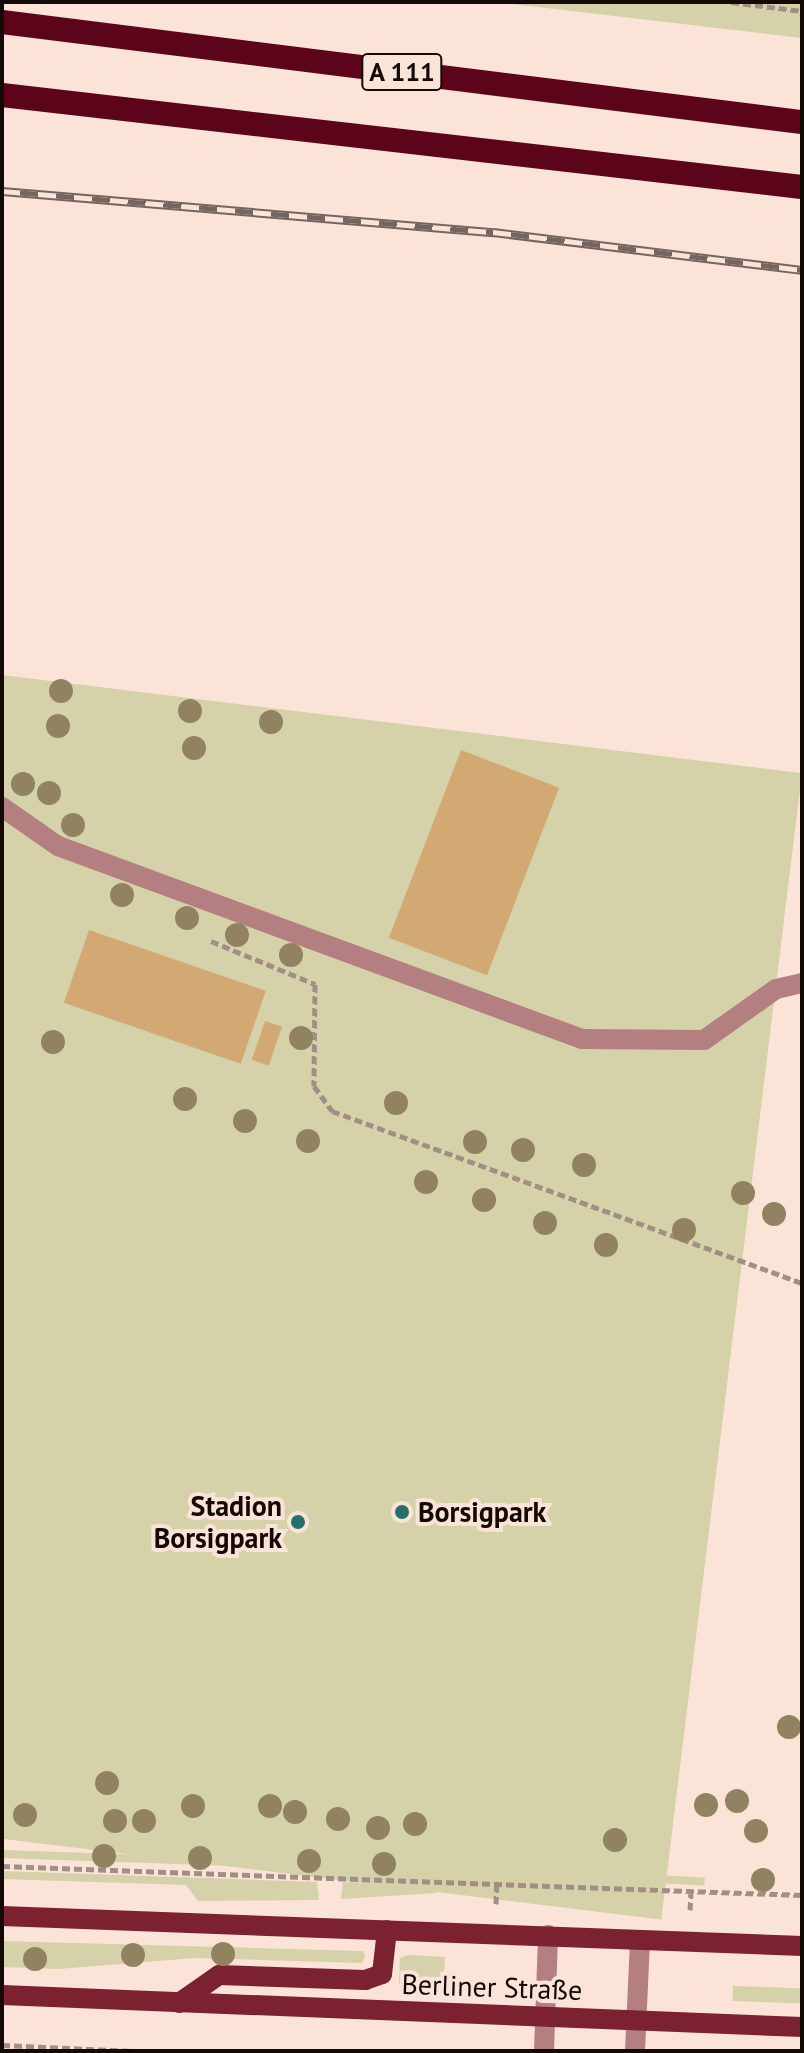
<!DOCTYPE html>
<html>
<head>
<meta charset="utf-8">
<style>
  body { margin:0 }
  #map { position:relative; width:804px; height:2053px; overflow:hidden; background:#fbe3d8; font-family:"PT Sans",sans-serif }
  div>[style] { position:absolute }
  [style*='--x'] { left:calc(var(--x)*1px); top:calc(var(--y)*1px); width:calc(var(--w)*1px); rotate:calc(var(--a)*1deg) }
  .green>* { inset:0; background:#d5d1a9; transform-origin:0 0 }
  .building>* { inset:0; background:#d2a972; transform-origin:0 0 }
  .path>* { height:5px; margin-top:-2.5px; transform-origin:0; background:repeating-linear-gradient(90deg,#a18f86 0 8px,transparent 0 12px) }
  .minor>* { height:20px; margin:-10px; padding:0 10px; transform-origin:10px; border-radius:10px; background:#b47f81 }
  .major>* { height:20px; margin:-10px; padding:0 10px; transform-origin:10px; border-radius:10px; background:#7c2130 }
  .highway>* { height:24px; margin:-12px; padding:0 12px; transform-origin:12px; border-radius:12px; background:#5c041a }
  .rail>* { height:9px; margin-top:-4.5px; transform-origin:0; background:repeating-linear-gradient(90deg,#fbe3d8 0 18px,#74655e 0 36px); box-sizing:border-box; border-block:2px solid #74655e }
  .trees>* { width:24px; height:24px; margin:-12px; border-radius:50%; background:#918361 }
  .dots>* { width:22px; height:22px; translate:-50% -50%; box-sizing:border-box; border:4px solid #fbe3d8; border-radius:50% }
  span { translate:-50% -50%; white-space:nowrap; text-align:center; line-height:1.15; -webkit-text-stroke:8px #fbe3d8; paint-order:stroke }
  .shield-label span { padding:2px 6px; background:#fbe3d8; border:2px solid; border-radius:6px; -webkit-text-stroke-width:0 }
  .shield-label { font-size:26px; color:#130a06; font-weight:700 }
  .poi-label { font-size:28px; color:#130a06; font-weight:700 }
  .right { translate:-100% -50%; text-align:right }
  .left { translate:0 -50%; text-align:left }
  .street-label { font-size:28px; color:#130a06 }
  .frame { position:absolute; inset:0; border:4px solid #130a06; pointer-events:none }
</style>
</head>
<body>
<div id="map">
  <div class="green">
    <i style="clip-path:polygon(496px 2px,802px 2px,802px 38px)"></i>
    <i style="left:2px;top:675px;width:806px;height:1155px;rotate:7deg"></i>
    <i style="left:2px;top:1850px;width:395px;height:8px;rotate:2deg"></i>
    <i style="left:483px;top:1866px;width:222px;height:8px;rotate:3deg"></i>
    <i style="clip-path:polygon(2px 1871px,317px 1882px,319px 1900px,198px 1901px,186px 1885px,2px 1879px)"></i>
    <i style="clip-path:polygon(343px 1882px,435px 1885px,436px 1893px,341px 1899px)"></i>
    <i style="clip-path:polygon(2px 1941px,363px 1951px,365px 1956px,362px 1963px,195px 1958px,58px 1969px,2px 1967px)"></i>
    <i style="clip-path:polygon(408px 1955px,445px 1957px,443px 1988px,399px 1984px,400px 1958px)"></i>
    <i style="left:733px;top:1986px;width:69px;height:15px;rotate:2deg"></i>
  </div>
  <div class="building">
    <i style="left:461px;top:750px;width:105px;height:201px;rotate:21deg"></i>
    <i style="left:89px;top:930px;width:187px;height:77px;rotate:19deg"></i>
    <i style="left:265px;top:1021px;width:18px;height:41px;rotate:19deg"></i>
  </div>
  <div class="path">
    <i style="--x:731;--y:2;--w:72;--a:7.2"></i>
    <i style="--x:211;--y:941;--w:113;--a:22.5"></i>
    <i style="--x:315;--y:984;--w:102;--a:90.6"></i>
    <i style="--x:314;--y:1086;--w:31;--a:54"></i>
    <i style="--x:332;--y:1111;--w:500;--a:20.1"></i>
    <i style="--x:2;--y:1866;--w:801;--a:2.08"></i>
    <i style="--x:496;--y:1904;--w:23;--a:-88"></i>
    <i style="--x:690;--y:1910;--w:20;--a:-87"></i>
    <i style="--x:2;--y:2045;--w:131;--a:2.6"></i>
  </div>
  <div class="minor">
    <i style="--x:2;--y:807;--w:68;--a:34.9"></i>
    <i style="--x:58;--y:846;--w:558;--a:20.22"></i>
    <i style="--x:582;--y:1039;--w:122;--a:0.5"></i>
    <i style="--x:704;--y:1040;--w:88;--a:-35.3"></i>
    <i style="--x:776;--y:989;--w:27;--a:-13"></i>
    <i style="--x:544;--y:2051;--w:116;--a:-88"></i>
    <i style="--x:635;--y:2051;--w:111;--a:-87.4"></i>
  </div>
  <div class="major">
    <i style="--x:2;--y:1916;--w:801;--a:2.15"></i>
    <i style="--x:2;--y:1995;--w:801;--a:2.29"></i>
    <i style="--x:179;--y:2003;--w:49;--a:-35"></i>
    <i style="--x:219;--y:1975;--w:146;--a:2"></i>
    <i style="--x:365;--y:1980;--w:18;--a:-19"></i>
    <i style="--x:382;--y:1974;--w:44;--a:-83.5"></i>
  </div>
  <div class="highway">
    <i style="--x:2;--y:22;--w:806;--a:7.13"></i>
    <i style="--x:2;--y:95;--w:805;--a:6.56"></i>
  </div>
  <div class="rail">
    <i style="--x:2;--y:191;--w:493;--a:4.8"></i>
    <i style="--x:493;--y:232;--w:311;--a:7"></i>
  </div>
  <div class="trees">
    <i style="left:61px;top:691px"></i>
    <i style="left:190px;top:711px"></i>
    <i style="left:271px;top:722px"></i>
    <i style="left:58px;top:726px"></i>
    <i style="left:194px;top:748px"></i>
    <i style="left:23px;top:784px"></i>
    <i style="left:49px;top:793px"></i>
    <i style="left:73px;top:825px"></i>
    <i style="left:122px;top:895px"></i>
    <i style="left:187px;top:918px"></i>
    <i style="left:237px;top:935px"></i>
    <i style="left:291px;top:955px"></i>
    <i style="left:301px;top:1038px"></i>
    <i style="left:53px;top:1042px"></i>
    <i style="left:185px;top:1099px"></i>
    <i style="left:396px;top:1103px"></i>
    <i style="left:245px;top:1121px"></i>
    <i style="left:308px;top:1141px"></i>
    <i style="left:475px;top:1142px"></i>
    <i style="left:523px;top:1150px"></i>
    <i style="left:584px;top:1165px"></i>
    <i style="left:426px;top:1182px"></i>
    <i style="left:743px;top:1193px"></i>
    <i style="left:484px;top:1200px"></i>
    <i style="left:774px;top:1214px"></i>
    <i style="left:545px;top:1223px"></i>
    <i style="left:684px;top:1230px"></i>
    <i style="left:606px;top:1245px"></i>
    <i style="left:789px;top:1727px"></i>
    <i style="left:107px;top:1783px"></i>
    <i style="left:737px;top:1801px"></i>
    <i style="left:706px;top:1805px"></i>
    <i style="left:193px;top:1806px"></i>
    <i style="left:270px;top:1806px"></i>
    <i style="left:295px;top:1812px"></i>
    <i style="left:25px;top:1815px"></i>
    <i style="left:338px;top:1819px"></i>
    <i style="left:115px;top:1821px"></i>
    <i style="left:144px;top:1821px"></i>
    <i style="left:415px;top:1824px"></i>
    <i style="left:378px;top:1828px"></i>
    <i style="left:756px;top:1831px"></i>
    <i style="left:615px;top:1840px"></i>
    <i style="left:104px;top:1856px"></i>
    <i style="left:200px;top:1858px"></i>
    <i style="left:309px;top:1861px"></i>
    <i style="left:384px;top:1864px"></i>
    <i style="left:763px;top:1880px"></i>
    <i style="left:223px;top:1954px"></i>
    <i style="left:133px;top:1955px"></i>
    <i style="left:35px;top:1959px"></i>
  </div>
  <div class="dots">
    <i style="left:402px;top:1512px;background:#25706c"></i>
    <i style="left:298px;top:1522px;background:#25706c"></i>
  </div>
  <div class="shield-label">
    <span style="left:402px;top:72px">A 111</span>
  </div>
  <div class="poi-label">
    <span class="right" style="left:282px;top:1522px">Stadion<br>Borsigpark</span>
    <span class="left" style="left:418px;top:1512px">Borsigpark</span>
  </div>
  <div class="street-label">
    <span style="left:492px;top:1987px;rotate:2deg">Berliner Straße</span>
  </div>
  <div class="frame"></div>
</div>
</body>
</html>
